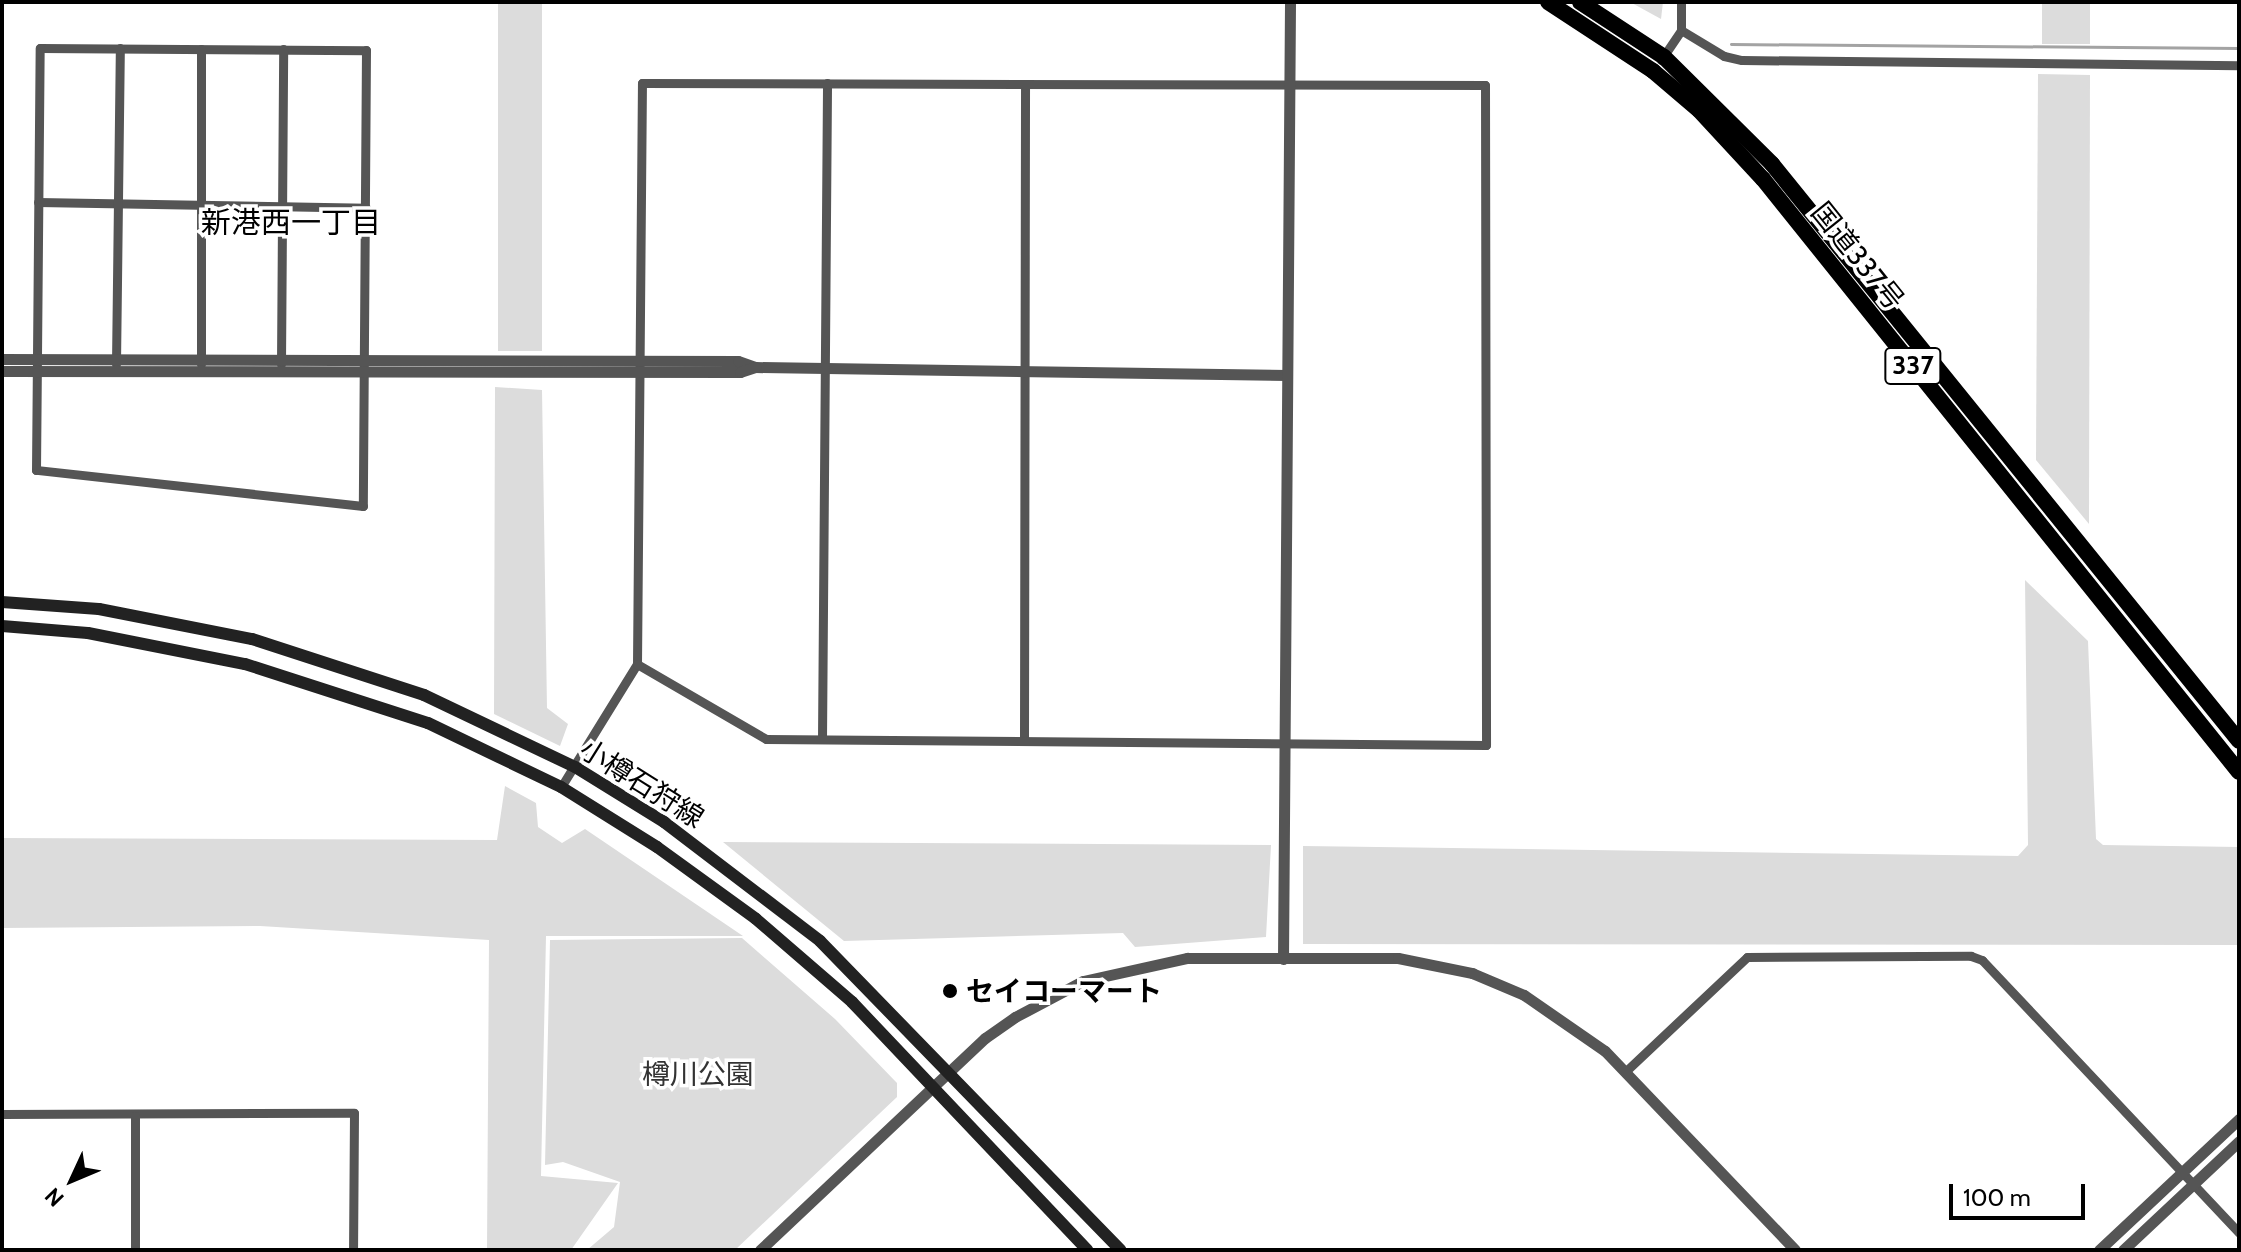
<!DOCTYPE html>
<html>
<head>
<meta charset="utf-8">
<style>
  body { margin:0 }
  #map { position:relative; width:2241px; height:1252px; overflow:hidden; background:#fff; font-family:Cabin,"Noto Sans JP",sans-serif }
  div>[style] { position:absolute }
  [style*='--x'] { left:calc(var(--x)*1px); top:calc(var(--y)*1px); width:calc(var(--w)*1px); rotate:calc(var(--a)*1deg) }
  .green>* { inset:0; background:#dcdcdc; transform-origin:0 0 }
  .stream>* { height:3px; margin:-1.5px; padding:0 1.5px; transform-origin:1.5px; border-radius:1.5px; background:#a3a3a3 }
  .minor>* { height:9px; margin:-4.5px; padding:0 4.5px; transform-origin:4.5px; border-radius:4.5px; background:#555 }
  .tertiary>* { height:11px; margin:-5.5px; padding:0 5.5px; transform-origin:5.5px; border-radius:5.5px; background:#555 }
  .secondary>* { height:12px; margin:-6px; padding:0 6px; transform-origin:6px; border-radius:6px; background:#222 }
  .trunk>* { height:16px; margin:-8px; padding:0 8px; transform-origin:8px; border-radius:8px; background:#000 }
  .dots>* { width:22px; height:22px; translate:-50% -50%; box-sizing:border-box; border:4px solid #fff; border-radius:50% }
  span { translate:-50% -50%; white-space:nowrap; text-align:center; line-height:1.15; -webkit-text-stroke:7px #fff; paint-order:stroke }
  .shield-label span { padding:2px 6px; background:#fff; border:2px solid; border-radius:6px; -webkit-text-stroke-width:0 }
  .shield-label { font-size:26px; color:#000; font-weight:700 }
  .street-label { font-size:28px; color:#000 }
  .poi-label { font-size:28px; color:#000; font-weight:700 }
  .left { translate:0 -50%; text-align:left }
  .park-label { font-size:28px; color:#333 }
  .neighbourhood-label { font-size:30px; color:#000 }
  .frame { position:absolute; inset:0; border:4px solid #000; pointer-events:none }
  .north { position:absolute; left:32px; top:1140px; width:80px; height:80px; -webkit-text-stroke:6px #fff; paint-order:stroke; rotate:226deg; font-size:22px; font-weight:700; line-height:32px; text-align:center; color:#000 }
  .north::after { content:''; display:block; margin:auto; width:28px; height:36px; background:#000; clip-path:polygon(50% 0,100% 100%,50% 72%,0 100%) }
  .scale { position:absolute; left:1949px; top:1184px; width:136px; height:36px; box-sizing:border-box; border:4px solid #000; border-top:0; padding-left:10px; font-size:24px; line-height:28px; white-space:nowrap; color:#000; -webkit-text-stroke:6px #fff; paint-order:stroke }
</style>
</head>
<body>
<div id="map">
  <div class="green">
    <i style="left:498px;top:2px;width:44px;height:349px"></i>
    <i style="clip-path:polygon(1630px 2px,1663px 2px,1661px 19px)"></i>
    <i style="left:2042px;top:2px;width:48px;height:42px"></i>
    <i style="clip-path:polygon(2038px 74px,2090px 75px,2089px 524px,2036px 460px)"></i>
    <i style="clip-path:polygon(495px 387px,542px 390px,547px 708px,568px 724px,560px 746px,494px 714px)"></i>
    <i style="clip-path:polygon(2025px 580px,2088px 641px,2096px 839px,2103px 845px,2239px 847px,2239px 945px,1303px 944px,1303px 846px,2018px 856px,2028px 845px)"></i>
    <i style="clip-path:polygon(505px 786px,536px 803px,538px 827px,562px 843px,585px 829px,743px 936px,546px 936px,541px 1176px,618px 1183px,571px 1250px,487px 1250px,489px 940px,260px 926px,2px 928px,2px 838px,497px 840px)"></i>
    <i style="clip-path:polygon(723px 842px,1271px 845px,1266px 937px,1135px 947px,1123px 933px,844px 941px)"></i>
    <i style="clip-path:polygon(742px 938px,835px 1019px,897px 1083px,897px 1097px,735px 1250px,587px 1250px,614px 1227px,620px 1182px,563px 1162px,545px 1165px,550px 940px)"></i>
  </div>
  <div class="stream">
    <i style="--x:1731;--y:44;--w:508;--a:0.45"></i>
  </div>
  <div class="minor">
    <i style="--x:1681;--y:30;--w:50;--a:31.2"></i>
    <i style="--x:1724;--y:56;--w:18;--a:13"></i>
    <i style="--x:1742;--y:60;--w:497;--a:0.6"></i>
    <i style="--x:40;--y:48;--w:326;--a:0.4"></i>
    <i style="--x:366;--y:50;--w:456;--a:90.4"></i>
    <i style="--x:363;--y:506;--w:329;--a:-173.7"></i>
    <i style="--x:36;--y:470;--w:422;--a:-89.5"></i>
    <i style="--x:1661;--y:60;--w:36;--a:-56"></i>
    <i style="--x:1681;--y:30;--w:28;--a:-90"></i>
    <i style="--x:38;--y:202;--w:328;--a:1"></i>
    <i style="--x:116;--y:364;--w:316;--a:-89.3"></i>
    <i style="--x:201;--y:364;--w:315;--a:-90"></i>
    <i style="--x:281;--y:364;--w:315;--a:-89.6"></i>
    <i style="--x:822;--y:739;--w:656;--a:-89.56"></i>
    <i style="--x:1024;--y:741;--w:657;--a:-89.91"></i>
    <i style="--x:561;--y:787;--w:145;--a:-58.3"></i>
    <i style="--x:637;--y:664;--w:581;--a:-89.51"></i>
    <i style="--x:642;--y:83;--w:843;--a:0.14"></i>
    <i style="--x:1485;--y:85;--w:660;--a:89.91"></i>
    <i style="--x:1486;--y:745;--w:720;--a:-179.52"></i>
    <i style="--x:766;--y:739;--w:149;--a:-149.8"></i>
    <i style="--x:1626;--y:1071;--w:166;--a:-43.3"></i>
    <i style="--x:1747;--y:957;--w:224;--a:-0.3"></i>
    <i style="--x:1971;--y:956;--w:12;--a:20"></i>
    <i style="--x:1982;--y:960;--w:375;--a:46.7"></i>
    <i style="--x:2;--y:1114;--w:352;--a:-0.2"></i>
    <i style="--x:354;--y:1113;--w:137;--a:90.4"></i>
    <i style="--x:135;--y:1250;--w:134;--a:-90"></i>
  </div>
  <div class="tertiary">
    <i style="--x:2;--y:359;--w:736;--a:0.16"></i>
    <i style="--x:738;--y:361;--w:18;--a:19"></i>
    <i style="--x:755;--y:367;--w:532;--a:0.86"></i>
    <i style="--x:2;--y:371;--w:738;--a:0.08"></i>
    <i style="--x:740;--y:372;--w:16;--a:-18"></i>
    <i style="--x:1283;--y:959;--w:957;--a:-89.58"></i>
    <i style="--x:760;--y:1250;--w:309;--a:-43.3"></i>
    <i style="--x:985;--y:1038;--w:37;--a:-35"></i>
    <i style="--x:1015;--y:1017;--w:77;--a:-27.9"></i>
    <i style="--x:1083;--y:981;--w:107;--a:-12.5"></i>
    <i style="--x:1187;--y:958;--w:211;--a:0"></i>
    <i style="--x:1398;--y:958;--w:76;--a:11.5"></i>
    <i style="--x:1472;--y:973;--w:56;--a:22.9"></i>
    <i style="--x:1524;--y:995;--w:98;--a:34.7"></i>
    <i style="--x:1605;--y:1051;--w:275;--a:46.3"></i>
    <i style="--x:2099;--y:1250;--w:192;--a:-43.1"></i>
    <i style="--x:2123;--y:1250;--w:159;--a:-43.2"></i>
  </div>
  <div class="secondary">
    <i style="--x:2;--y:602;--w:97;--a:4.1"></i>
    <i style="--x:99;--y:609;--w:156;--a:11.1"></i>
    <i style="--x:252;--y:639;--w:181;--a:18"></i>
    <i style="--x:424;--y:695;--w:167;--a:25.5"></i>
    <i style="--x:575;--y:767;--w:105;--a:31.7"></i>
    <i style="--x:664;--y:822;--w:196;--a:37.3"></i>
    <i style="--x:820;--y:941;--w:431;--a:45.8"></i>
    <i style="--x:2;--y:626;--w:86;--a:4.7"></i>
    <i style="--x:88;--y:633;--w:160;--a:11.2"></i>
    <i style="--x:245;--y:664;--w:192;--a:17.9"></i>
    <i style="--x:428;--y:723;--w:148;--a:25.7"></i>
    <i style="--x:561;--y:787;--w:113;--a:32"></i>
    <i style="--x:657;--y:847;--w:122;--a:36"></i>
    <i style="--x:756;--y:919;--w:127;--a:40.8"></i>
    <i style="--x:852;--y:1002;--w:342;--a:46.5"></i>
  </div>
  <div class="trunk">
    <i style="--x:1548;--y:2;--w:126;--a:33.3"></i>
    <i style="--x:1653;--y:71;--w:60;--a:40.3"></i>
    <i style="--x:1699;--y:110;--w:94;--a:47.2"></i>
    <i style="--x:1763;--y:179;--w:760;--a:51.25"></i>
    <i style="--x:1580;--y:2;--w:100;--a:33.2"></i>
    <i style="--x:1664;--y:57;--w:152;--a:44.7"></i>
    <i style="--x:1772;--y:164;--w:742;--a:51.01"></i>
  </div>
  <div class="dots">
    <i style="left:950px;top:991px;background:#000"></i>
  </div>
  <div class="shield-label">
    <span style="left:1913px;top:366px">337</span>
  </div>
  <div class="street-label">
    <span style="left:1858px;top:256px;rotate:51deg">国道337号</span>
    <span style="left:642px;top:783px;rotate:32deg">小樽石狩線</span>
  </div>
  <div class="poi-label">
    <span class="left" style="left:966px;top:991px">セイコーマート</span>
  </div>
  <div class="park-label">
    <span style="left:698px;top:1074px">樽川公園</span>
  </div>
  <div class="neighbourhood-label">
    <span style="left:291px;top:223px">新港西一丁目</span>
  </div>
  <div class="frame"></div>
  <div class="north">N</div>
  <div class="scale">100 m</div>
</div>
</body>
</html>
